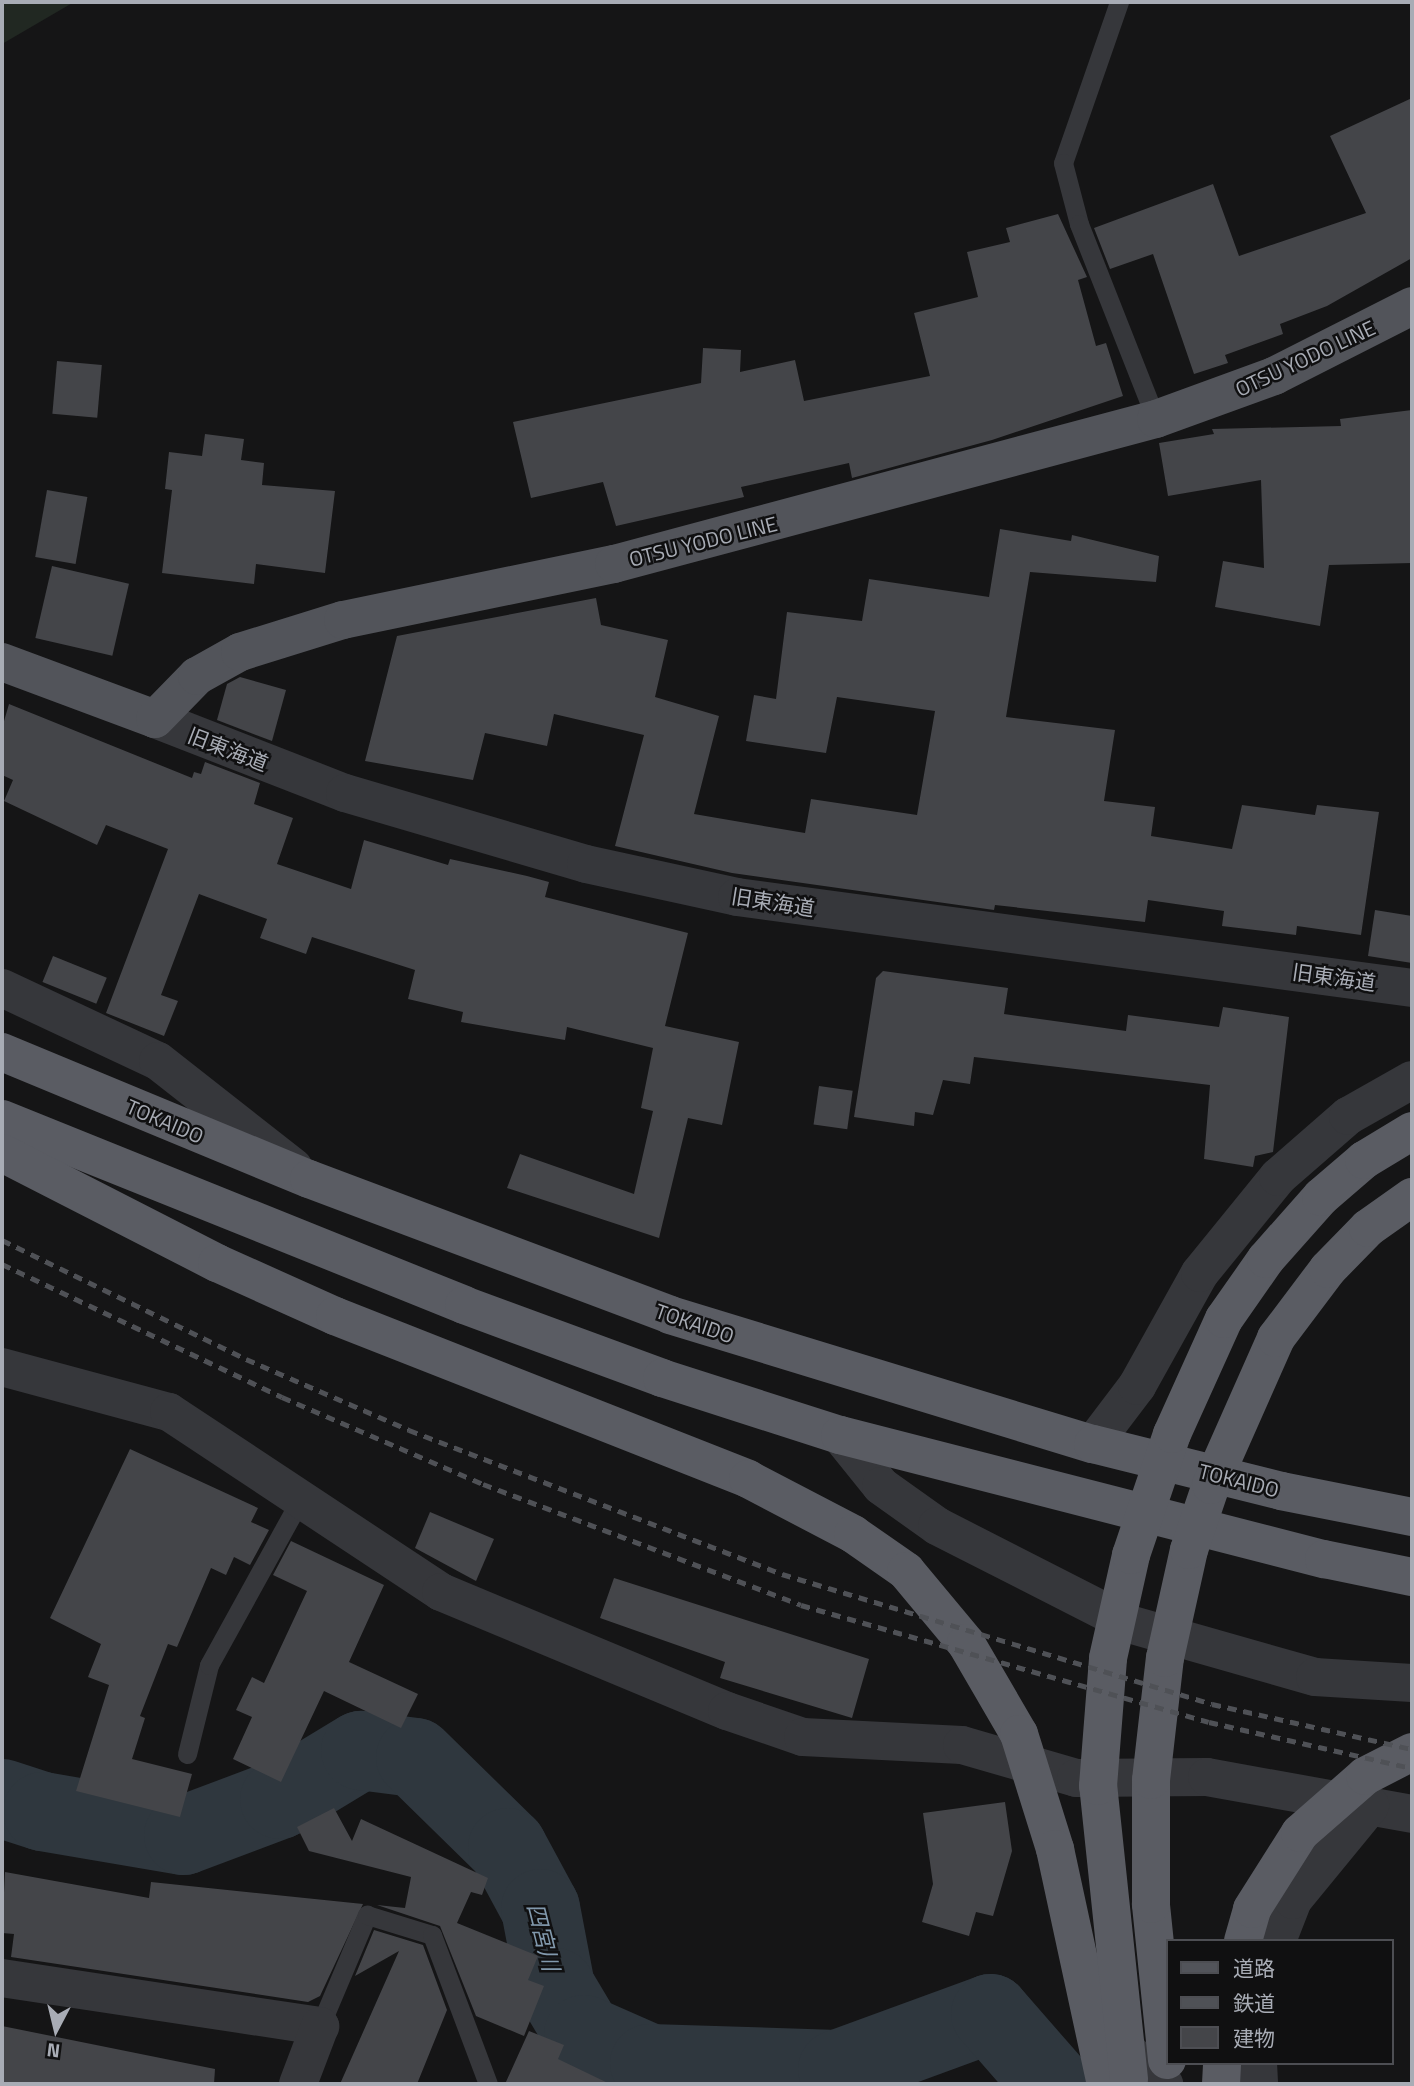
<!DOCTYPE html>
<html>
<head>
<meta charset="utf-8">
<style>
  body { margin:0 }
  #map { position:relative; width:1414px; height:2086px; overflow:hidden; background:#151516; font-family:"Titillium Web","Noto Sans JP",sans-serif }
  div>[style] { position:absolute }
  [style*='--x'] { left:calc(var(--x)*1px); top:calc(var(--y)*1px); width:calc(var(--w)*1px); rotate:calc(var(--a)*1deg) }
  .green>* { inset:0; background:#212822 }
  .river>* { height:79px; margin:-39.5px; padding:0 39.5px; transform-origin:39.5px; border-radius:39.5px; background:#2f373e }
  .building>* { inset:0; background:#444549; transform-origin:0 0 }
  .service>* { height:19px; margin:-9.5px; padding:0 9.5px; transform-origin:9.5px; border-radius:9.5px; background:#36373b }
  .minor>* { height:38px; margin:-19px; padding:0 19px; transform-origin:19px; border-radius:19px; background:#36373b }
  .primary>* { height:38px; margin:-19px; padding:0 19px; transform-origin:19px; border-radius:19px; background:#52545a }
  .trunk>* { height:38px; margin:-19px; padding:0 19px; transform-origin:19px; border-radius:19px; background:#5a5c63 }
  .rail>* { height:5px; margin-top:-2.5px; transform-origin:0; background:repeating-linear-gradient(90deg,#4f5156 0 9px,transparent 0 16px) }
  span { translate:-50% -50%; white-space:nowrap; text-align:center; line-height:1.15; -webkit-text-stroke:5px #101011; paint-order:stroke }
  .street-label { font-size:21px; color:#a8acb5 }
  .water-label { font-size:23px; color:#8299ad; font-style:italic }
  .frame { position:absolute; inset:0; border:4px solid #a8acb5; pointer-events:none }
  .legend { position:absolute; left:1166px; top:1939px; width:228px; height:126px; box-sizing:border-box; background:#101011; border:2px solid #4d4e53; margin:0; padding:9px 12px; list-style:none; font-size:21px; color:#a8acb5 }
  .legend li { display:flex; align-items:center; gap:14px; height:35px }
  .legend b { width:35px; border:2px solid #4d4e53 }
  .north { position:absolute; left:21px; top:1995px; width:70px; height:70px; -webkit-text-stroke:5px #101011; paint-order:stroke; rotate:187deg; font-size:19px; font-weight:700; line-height:28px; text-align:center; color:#a8acb5 }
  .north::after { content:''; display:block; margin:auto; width:24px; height:32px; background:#a8acb5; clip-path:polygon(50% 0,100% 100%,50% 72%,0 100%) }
</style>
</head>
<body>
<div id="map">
  <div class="green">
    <i style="clip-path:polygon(2px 2px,74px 2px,2px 44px)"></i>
  </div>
  <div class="river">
    <i style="--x:2;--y:1798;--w:42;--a:18"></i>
    <i style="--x:42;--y:1811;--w:143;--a:9.7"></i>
    <i style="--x:183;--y:1835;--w:103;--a:-20.6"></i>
    <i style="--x:279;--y:1799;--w:95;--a:-31.2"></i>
    <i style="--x:360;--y:1750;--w:55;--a:7.3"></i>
    <i style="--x:415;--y:1757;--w:129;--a:44.4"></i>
    <i style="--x:507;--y:1847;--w:69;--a:61.6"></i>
    <i style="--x:540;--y:1908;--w:80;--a:79.2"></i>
    <i style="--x:555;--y:1987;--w:55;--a:59.2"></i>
    <i style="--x:583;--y:2034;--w:72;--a:23.7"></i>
    <i style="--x:649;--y:2063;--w:188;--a:1.8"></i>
    <i style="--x:837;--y:2069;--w:163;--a:-20.1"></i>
    <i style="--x:990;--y:2013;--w:94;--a:48.9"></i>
  </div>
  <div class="building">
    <i style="clip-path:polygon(1412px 98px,1412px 258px,1327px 306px,1280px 324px,1283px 334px,1225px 355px,1228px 363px,1194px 374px,1153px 254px,1110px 269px,1094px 228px,1213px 184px,1239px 256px,1366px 213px,1330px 136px)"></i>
    <i style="clip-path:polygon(1058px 214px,1087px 277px,1078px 280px,1096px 346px,1106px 343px,1123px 396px,992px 440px,852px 478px,849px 463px,741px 487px,744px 497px,616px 526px,603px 482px,531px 498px,513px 422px,701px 383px,703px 348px,741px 350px,740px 372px,795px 360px,804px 401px,930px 376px,914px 313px,978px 297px,967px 252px,1010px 242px,1006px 228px)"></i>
    <i style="left:57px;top:361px;width:45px;height:53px;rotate:5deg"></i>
    <i style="clip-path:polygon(1412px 410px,1412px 563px,1329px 565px,1320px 626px,1215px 607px,1223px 561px,1264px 568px,1261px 480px,1168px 496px,1159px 443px,1214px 434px,1212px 429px,1341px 426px,1340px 419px)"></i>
    <i style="clip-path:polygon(205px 434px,244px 439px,241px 460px,264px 463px,262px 485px,335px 491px,325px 573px,256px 564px,254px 584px,162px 573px,172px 490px,165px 489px,169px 452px,202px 456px)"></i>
    <i style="left:47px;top:490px;width:41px;height:68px;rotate:10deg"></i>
    <i style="clip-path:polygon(1000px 529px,1071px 541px,1072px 535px,1159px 556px,1156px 582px,1030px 572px,1006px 717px,1115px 730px,1104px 801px,1155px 807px,1151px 836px,1232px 849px,1242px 805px,1315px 815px,1317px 805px,1379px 812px,1361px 935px,1297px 926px,1296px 935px,1222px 926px,1224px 911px,1148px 900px,1145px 922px,995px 905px,994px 910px,732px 873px,615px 846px,644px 735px,554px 714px,547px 746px,485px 733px,473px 780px,365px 761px,397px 636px,596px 598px,601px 625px,668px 640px,655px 697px,719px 716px,694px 814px,805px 833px,811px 799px,917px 815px,935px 711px,837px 697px,826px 753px,746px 741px,754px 695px,776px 699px,787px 612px,862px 621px,869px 579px,989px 597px)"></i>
    <i style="left:52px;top:566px;width:79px;height:74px;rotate:13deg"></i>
    <i style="clip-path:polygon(240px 677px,286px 690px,272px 741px,217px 720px,227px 684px)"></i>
    <i style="clip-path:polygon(9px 704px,192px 778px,194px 772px,201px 774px,205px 762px,260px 783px,254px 804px,293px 818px,277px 864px,351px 889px,364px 840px,448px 865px,450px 859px,527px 876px,549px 882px,545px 897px,688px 933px,665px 1026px,739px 1042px,722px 1125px,688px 1118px,659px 1238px,507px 1188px,520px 1154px,634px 1194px,653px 1111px,641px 1108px,653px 1048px,567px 1027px,565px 1040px,461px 1022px,463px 1012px,408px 999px,415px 970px,312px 937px,306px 954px,260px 938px,267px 919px,199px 894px,161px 995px,178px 1001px,164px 1036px,106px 1013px,168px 849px,106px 825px,97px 845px,4px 801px,13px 780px,2px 775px,2px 728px)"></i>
    <i style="clip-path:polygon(1375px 910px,1412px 916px,1412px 963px,1368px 956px)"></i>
    <i style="left:53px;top:956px;width:58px;height:28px;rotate:22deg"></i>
    <i style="clip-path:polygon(883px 971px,1008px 988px,1004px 1014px,1126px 1031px,1128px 1015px,1219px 1027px,1223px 1007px,1289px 1017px,1273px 1152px,1255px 1156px,1253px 1167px,1204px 1159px,1210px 1085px,974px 1057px,970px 1084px,943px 1080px,933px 1115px,915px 1112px,914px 1126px,854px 1117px,876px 978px)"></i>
    <i style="left:819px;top:1086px;width:34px;height:39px;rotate:8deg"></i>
    <i style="clip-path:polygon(130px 1449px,258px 1508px,251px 1522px,269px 1530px,250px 1565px,234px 1557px,226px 1575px,211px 1568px,177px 1647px,168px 1644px,140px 1716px,145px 1718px,132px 1759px,192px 1774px,180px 1817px,76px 1791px,109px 1685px,88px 1677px,101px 1644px,50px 1618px)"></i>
    <i style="clip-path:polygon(430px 1512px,494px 1539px,476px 1581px,415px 1548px)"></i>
    <i style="clip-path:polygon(291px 1541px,384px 1585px,349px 1662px,418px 1694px,401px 1728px,324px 1691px,281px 1782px,233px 1759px,252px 1717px,236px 1710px,252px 1677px,264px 1683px,307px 1591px,273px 1575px)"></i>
    <i style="clip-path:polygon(614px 1578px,869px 1659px,852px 1718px,720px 1678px,725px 1662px,600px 1618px)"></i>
    <i style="clip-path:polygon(1005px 1802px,1012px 1851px,993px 1916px,976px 1912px,969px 1936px,922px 1922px,933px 1884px,923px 1813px)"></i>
    <i style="clip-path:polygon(334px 1808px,352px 1841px,361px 1819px,488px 1878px,482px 1895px,471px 1892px,457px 1923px,538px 1956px,528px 1980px,544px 1986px,524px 2036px,476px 2016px,440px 1926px,377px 1905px,405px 1908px,411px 1877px,309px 1851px,297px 1827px)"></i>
    <i style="clip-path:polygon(5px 1872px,149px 1898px,151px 1882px,363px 1904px,320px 1996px,308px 2002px,11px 1957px,14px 1934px,2px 1933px)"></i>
    <i style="clip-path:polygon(374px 1930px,423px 1945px,447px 2010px,417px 2084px,340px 2084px,399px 1951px,355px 1976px)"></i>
    <i style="clip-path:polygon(2px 2026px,215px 2069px,214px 2084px,2px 2084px)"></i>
    <i style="clip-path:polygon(529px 2031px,564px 2045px,558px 2059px,610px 2084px,505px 2084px)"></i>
  </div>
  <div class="service">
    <i style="--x:1119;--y:2;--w:170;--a:109.2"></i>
    <i style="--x:1063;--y:163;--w:63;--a:75.3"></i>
    <i style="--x:1079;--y:224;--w:210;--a:68.5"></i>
    <i style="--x:187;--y:1754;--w:92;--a:-76.1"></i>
    <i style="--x:209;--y:1665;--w:191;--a:-61.1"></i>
    <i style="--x:320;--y:2026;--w:121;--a:-67.1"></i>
    <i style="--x:367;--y:1915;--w:68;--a:17.1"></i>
    <i style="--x:432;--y:1935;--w:159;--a:69.4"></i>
  </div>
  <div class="minor">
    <i style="--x:155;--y:719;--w:204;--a:21.3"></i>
    <i style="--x:345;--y:793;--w:251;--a:16.4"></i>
    <i style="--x:586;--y:864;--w:155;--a:12.3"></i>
    <i style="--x:737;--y:897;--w:681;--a:7.68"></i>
    <i style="--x:2;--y:988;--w:172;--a:25.1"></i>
    <i style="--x:158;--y:1061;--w:172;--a:38.1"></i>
    <i style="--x:2;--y:1367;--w:173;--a:15.1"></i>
    <i style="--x:169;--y:1412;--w:326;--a:33.5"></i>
    <i style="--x:441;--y:1592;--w:310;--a:22.6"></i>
    <i style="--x:727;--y:1711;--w:80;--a:18.9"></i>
    <i style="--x:803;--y:1737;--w:159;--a:2.9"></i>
    <i style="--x:962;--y:1745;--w:119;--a:16.1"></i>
    <i style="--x:1076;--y:1778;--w:131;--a:-0.4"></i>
    <i style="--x:1207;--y:1777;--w:208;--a:10.2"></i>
    <i style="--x:840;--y:1435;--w:65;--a:51.2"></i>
    <i style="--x:881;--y:1486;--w:69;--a:35.5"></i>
    <i style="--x:937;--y:1526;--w:216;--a:27"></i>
    <i style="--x:1129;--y:1624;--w:193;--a:15.9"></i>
    <i style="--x:1315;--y:1677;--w:97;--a:3.5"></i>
    <i style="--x:1093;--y:1444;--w:73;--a:-52.8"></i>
    <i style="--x:1137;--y:1386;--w:129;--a:-60.9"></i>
    <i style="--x:1200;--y:1273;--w:124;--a:-50.9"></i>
    <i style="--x:1278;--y:1177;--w:93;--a:-41.1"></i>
    <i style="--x:1348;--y:1116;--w:73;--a:-29.4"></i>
    <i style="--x:1277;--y:1941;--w:44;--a:-68.7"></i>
    <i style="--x:1293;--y:1900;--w:122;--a:-50.7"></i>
    <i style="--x:2;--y:1978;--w:322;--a:8.6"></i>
    <i style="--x:320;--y:2026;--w:62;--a:110.8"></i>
    <i style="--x:1111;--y:2036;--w:72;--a:42.2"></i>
    <i style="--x:1258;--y:2063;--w:21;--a:87"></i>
  </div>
  <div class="primary">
    <i style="--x:2;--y:662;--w:163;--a:20.4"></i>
    <i style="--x:155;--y:719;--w:60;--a:-45.7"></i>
    <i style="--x:197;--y:676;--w:49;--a:-29.2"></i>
    <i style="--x:240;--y:652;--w:108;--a:-17.3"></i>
    <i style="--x:343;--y:620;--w:277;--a:-11.7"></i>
    <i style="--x:614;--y:564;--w:561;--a:-14.98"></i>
    <i style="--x:1156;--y:419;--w:126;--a:-20"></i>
    <i style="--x:1274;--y:376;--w:155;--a:-26.9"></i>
  </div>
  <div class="trunk">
    <i style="--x:2;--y:1052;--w:332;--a:22.5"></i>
    <i style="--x:309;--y:1179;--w:386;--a:20.6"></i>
    <i style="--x:670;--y:1315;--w:442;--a:17"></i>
    <i style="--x:1093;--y:1444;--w:194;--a:14"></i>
    <i style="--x:1281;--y:1491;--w:134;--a:11.2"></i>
    <i style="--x:2;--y:1119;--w:498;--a:21.9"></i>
    <i style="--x:464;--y:1305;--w:211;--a:20.2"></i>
    <i style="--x:662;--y:1378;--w:187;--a:17.8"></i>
    <i style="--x:840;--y:1435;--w:500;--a:14.4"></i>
    <i style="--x:1324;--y:1559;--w:90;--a:11.6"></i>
    <i style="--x:2;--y:1153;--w:242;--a:27.1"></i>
    <i style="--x:217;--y:1263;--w:129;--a:24.2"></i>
    <i style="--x:335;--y:1316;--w:444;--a:21.5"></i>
    <i style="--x:748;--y:1479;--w:119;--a:27.6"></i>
    <i style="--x:853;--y:1534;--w:65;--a:34.9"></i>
    <i style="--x:906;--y:1571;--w:94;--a:50.2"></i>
    <i style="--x:966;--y:1643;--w:105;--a:59.8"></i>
    <i style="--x:1019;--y:1734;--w:121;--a:72.6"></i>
    <i style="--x:1055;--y:1849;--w:240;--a:77.8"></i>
    <i style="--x:1243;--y:1941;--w:33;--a:-74"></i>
    <i style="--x:1252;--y:1909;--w:90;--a:-57.7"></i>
    <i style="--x:1300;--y:1833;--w:86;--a:-41.2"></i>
    <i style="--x:1365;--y:1776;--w:53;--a:-27.1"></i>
    <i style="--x:1167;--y:2060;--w:157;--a:-95.9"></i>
    <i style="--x:1151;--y:1904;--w:124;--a:-90"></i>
    <i style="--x:1151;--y:1780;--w:123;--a:-83.5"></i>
    <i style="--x:1165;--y:1658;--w:111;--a:-77.5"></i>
    <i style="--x:1189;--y:1550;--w:69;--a:-71.3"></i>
    <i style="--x:1211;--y:1485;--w:161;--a:-66.1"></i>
    <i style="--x:1276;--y:1338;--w:86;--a:-53"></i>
    <i style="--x:1328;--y:1269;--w:57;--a:-45.7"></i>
    <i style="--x:1368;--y:1228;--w:54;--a:-35.2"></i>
    <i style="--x:1129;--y:2079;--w:295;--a:-96"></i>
    <i style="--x:1098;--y:1786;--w:128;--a:-85.5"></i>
    <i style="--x:1108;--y:1658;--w:106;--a:-77.4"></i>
    <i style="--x:1131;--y:1555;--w:128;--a:-71.3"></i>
    <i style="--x:1172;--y:1434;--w:126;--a:-65.7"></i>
    <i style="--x:1224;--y:1319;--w:73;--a:-55"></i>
    <i style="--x:1266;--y:1259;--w:83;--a:-48.4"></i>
    <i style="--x:1321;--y:1197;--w:57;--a:-40.7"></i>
    <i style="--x:1364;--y:1160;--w:56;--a:-31.1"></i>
    <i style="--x:1221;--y:2084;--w:21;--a:-87"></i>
  </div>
  <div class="rail">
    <i style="--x:2;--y:1240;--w:271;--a:26"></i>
    <i style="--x:246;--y:1359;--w:178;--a:23.5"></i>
    <i style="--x:409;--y:1430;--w:400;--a:21.1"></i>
    <i style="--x:782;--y:1574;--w:449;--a:16.8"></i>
    <i style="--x:1212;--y:1704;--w:205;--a:12.7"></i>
    <i style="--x:2;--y:1264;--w:310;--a:25.4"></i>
    <i style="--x:282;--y:1397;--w:219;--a:23.4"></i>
    <i style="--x:483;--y:1484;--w:340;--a:20.8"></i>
    <i style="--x:801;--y:1605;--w:424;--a:16"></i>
    <i style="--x:1209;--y:1722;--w:208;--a:12.8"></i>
  </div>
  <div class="street-label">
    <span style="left:1305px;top:358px;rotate:-25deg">OTSU YODO LINE</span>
    <span style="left:703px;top:541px;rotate:-14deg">OTSU YODO LINE</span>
    <span style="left:228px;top:749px;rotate:21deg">旧東海道</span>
    <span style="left:773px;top:902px;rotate:9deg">旧東海道</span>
    <span style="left:1334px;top:977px;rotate:8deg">旧東海道</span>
    <span style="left:165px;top:1121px;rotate:23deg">TOKAIDO</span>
    <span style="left:695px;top:1323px;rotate:19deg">TOKAIDO</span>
    <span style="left:1239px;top:1480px;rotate:14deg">TOKAIDO</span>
  </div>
  <div class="water-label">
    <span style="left:543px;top:1937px;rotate:76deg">四宮川</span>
  </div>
  <div class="frame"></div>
  <ul class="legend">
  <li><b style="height:9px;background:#52545a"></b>道路</li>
  <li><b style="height:9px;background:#4f5156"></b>鉄道</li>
  <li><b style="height:19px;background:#444549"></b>建物</li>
  </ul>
  <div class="north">N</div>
</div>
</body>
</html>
